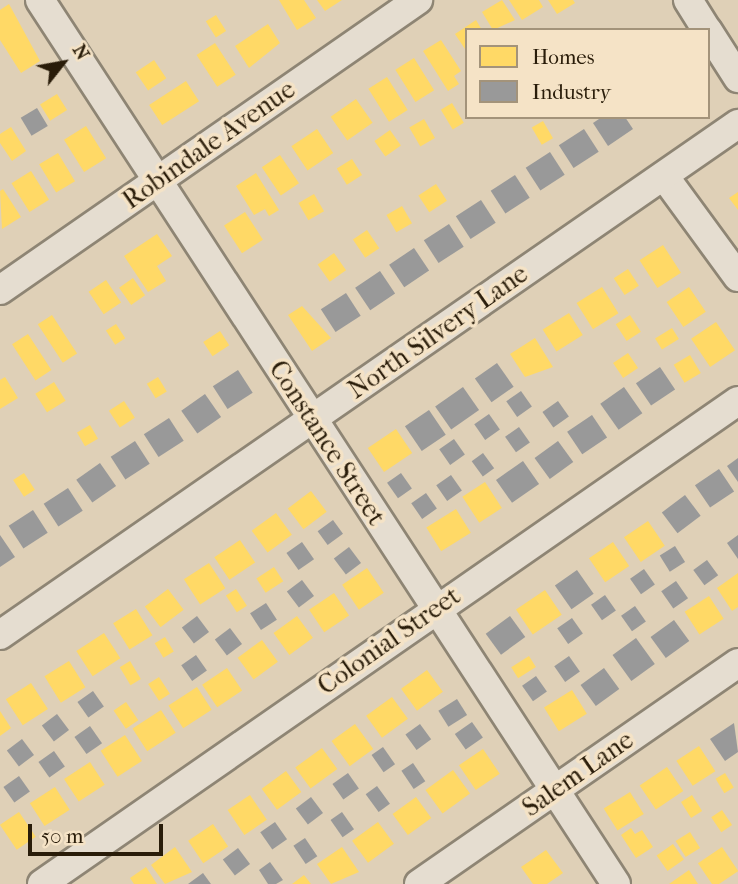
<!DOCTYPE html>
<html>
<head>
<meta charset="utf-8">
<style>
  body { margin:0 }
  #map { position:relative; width:738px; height:884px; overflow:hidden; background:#dfd0b7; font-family:"IM FELL French Canon",serif }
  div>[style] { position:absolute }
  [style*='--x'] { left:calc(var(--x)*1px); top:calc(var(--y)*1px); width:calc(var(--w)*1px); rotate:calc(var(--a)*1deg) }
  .homes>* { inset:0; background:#ffd966; transform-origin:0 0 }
  .industry>* { inset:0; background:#999; transform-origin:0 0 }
  .roads { filter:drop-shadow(2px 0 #8e8574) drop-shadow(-2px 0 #8e8574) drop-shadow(0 2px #8e8574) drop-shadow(0 -2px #8e8574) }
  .minor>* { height:28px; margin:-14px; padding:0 14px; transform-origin:14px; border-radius:14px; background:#e5ddd0 }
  span { translate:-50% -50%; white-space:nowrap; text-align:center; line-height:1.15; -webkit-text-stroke:7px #f5e3c6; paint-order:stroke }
  .street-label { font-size:26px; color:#291c09 }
  .legend { position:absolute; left:465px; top:28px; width:245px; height:91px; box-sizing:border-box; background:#f5e3c6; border:2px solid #a3937a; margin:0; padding:9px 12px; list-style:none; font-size:21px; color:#291c09 }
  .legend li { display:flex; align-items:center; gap:14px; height:35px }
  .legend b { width:35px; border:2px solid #a3937a }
  .north { position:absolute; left:28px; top:28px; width:70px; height:70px; -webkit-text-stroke:5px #f5e3c6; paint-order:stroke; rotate:59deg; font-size:19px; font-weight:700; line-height:28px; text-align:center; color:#291c09 }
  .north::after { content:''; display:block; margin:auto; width:24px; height:32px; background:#291c09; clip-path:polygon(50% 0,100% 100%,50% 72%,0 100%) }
  .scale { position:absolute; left:28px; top:824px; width:135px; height:32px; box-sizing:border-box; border:4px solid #291c09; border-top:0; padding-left:9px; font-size:21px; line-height:24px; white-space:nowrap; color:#291c09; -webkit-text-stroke:5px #f5e3c6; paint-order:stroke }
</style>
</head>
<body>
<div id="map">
  <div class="homes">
    <i style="clip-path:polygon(279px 0,304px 0,316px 18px,297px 30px)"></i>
    <i style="clip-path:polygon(317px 0,342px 0,325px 11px)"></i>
    <i style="clip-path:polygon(502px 0,515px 20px,493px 30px,482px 12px)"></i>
    <i style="clip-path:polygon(509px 0,539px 0,543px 7px,522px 20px)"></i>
    <i style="clip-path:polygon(548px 0,573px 0,575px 3px,557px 14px)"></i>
    <i style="clip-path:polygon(9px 4px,40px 61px,21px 73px,0 40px,0 10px)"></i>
    <i style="left:216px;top:15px;width:19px;height:12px;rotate:58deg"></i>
    <i style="clip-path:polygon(476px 20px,482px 30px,467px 30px,467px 52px,455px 34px)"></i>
    <i style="clip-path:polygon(268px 24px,280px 43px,249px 68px,235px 46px)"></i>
    <i style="clip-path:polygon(441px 40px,461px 71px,454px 76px,459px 84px,448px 91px,423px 51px)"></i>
    <i style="left:215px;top:43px;width:38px;height:22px;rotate:57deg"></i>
    <i style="left:414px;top:58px;width:38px;height:22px;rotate:58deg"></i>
    <i style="left:154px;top:60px;width:22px;height:22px;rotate:56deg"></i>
    <i style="left:387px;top:77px;width:39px;height:22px;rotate:58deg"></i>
    <i style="left:186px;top:81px;width:24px;height:44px;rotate:57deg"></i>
    <i style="left:57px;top:94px;width:19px;height:20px;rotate:58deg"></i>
    <i style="left:356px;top:99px;width:29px;height:31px;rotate:55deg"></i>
    <i style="left:452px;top:103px;width:23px;height:13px;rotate:59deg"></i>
    <i style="left:424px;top:119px;width:22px;height:17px;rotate:60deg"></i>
    <i style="left:543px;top:121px;width:20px;height:13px;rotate:60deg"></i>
    <i style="left:86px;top:126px;width:38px;height:26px;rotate:58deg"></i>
    <i style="clip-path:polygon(11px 127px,26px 151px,12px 161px,0 143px,0 134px)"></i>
    <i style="left:317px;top:129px;width:29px;height:31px;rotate:56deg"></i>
    <i style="left:390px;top:130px;width:19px;height:19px;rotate:55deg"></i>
    <i style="left:58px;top:153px;width:33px;height:22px;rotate:59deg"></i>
    <i style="left:280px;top:155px;width:34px;height:22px;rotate:56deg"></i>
    <i style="left:352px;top:159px;width:19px;height:18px;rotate:58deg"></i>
    <i style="left:31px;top:171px;width:34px;height:23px;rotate:58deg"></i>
    <i style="clip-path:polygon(256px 173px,279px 210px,269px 216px,265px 209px,254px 215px,236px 186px)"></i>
    <i style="left:436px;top:184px;width:20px;height:21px;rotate:57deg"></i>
    <i style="clip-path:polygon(3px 189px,21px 217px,2px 229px,0 191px)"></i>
    <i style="clip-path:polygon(738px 192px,738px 210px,729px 198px)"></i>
    <i style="left:314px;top:194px;width:20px;height:18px;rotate:60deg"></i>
    <i style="left:402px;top:206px;width:20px;height:18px;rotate:60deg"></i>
    <i style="left:245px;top:212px;width:33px;height:25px;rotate:57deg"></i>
    <i style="left:367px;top:230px;width:22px;height:17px;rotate:56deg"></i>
    <i style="clip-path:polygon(157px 234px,172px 256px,157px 266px,166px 281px,148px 292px,124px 256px)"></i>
    <i style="left:663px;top:245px;width:33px;height:28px;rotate:57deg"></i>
    <i style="left:334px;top:253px;width:21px;height:20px;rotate:55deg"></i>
    <i style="left:628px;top:269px;width:20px;height:17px;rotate:57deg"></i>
    <i style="left:133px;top:278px;width:21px;height:17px;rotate:55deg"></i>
    <i style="left:106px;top:280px;width:27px;height:21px;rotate:56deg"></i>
    <i style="left:602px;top:287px;width:31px;height:30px;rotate:58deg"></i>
    <i style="left:689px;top:287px;width:30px;height:27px;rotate:56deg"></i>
    <i style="clip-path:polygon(302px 306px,331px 338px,312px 351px,288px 315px)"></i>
    <i style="left:569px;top:313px;width:26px;height:31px;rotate:58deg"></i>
    <i style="left:52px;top:315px;width:46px;height:17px;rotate:57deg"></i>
    <i style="left:630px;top:315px;width:20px;height:17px;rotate:57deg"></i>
    <i style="left:716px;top:322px;width:34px;height:30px;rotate:56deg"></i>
    <i style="left:116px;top:324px;width:17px;height:12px;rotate:57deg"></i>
    <i style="left:672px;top:328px;width:13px;height:20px;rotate:58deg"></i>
    <i style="left:220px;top:331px;width:17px;height:20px;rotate:57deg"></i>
    <i style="left:28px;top:334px;width:43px;height:19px;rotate:57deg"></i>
    <i style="clip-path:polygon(535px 338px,553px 367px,525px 377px,510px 354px)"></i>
    <i style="left:628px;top:353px;width:18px;height:18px;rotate:56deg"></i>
    <i style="left:690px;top:355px;width:21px;height:19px;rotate:59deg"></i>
    <i style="clip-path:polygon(5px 377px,18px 398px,0 409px,0 380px)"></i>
    <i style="left:158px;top:377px;width:17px;height:13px;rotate:59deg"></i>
    <i style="left:54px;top:382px;width:22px;height:22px;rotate:58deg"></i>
    <i style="left:124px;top:401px;width:20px;height:18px;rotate:57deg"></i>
    <i style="left:90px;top:425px;width:16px;height:15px;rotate:60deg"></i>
    <i style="left:396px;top:429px;width:29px;height:34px;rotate:56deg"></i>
    <i style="left:24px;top:473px;width:20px;height:13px;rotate:57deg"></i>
    <i style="left:485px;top:482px;width:31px;height:27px;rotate:57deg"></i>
    <i style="left:311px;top:491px;width:26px;height:29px;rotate:53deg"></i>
    <i style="left:456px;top:509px;width:28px;height:35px;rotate:58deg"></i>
    <i style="left:276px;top:513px;width:27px;height:30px;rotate:54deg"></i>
    <i style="left:648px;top:521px;width:30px;height:29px;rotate:56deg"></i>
    <i style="left:240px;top:540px;width:27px;height:31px;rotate:56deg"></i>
    <i style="left:613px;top:542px;width:29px;height:29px;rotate:56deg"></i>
    <i style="left:209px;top:563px;width:30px;height:30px;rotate:57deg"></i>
    <i style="left:274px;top:567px;width:17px;height:21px;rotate:57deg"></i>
    <i style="left:367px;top:568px;width:30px;height:30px;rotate:56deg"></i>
    <i style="clip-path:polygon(738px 573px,738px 607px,732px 611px,717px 588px)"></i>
    <i style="left:168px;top:589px;width:26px;height:29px;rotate:53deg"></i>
    <i style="left:236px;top:589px;width:20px;height:12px;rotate:57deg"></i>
    <i style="left:545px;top:590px;width:30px;height:35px;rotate:56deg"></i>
    <i style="left:334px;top:593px;width:27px;height:30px;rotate:56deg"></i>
    <i style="left:709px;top:596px;width:27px;height:29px;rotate:57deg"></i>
    <i style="left:136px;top:609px;width:31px;height:27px;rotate:58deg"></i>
    <i style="left:297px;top:616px;width:27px;height:29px;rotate:54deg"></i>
    <i style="left:104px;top:633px;width:30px;height:33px;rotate:57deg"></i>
    <i style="left:165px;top:637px;width:17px;height:12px;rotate:59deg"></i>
    <i style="left:262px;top:640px;width:27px;height:30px;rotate:54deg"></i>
    <i style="left:529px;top:656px;width:13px;height:21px;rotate:58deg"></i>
    <i style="left:69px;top:661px;width:31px;height:29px;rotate:58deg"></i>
    <i style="left:130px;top:661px;width:21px;height:12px;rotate:59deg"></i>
    <i style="left:227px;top:668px;width:27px;height:30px;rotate:56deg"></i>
    <i style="left:427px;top:670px;width:27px;height:32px;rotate:54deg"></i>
    <i style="left:159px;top:677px;width:20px;height:13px;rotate:57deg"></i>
    <i style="left:31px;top:683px;width:31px;height:30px;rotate:57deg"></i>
    <i style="left:197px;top:687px;width:27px;height:34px;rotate:57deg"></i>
    <i style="left:572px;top:690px;width:28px;height:33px;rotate:58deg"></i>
    <i style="left:392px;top:697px;width:27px;height:32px;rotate:54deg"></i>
    <i style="left:126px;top:702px;width:22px;height:15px;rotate:56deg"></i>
    <i style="left:161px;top:710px;width:27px;height:34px;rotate:57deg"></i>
    <i style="clip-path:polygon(0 711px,11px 728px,0 736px)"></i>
    <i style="left:355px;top:724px;width:31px;height:29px;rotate:54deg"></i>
    <i style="left:125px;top:735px;width:31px;height:29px;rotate:57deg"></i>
    <i style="left:699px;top:746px;width:30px;height:27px;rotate:57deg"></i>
    <i style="left:322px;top:748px;width:26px;height:33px;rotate:54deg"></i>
    <i style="left:483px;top:749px;width:30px;height:29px;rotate:56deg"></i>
    <i style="left:90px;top:762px;width:27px;height:31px;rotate:57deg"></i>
    <i style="left:667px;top:767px;width:29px;height:33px;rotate:56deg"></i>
    <i style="left:453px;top:770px;width:29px;height:34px;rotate:54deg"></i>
    <i style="left:286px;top:771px;width:26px;height:30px;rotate:54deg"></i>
    <i style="left:725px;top:773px;width:17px;height:11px;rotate:59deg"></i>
    <i style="left:55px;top:787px;width:27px;height:30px;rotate:57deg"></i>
    <i style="left:630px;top:792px;width:26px;height:31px;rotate:58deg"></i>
    <i style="left:250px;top:795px;width:30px;height:27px;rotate:56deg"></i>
    <i style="left:692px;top:795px;width:19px;height:13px;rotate:58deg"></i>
    <i style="left:416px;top:797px;width:26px;height:29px;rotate:54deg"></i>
    <i style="left:722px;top:810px;width:18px;height:13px;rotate:56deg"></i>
    <i style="left:19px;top:812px;width:30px;height:23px;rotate:56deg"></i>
    <i style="left:378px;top:822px;width:27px;height:32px;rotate:54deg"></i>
    <i style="left:213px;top:824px;width:27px;height:30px;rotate:56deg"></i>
    <i style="clip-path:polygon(631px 828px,635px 834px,642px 830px,653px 847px,636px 858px,621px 835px)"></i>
    <i style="left:690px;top:832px;width:19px;height:17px;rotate:58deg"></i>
    <i style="left:673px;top:844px;width:19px;height:20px;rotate:55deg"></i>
    <i style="clip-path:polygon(175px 847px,192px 872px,165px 884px,151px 865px)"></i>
    <i style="clip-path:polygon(342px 847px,359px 872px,331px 884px,317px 864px)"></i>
    <i style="left:722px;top:847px;width:29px;height:29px;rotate:56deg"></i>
    <i style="clip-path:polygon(546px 850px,563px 873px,547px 884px,533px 884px,521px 867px)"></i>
    <i style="clip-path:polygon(146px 867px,157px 884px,134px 884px,130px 878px)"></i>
    <i style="clip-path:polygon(689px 870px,698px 884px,669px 884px)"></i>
    <i style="clip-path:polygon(304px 875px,311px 884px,292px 884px)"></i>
  </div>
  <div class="industry">
    <i style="left:37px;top:108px;width:21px;height:19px;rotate:59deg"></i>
    <i style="clip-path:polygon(602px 117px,625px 117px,633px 129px,608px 146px,593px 123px)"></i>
    <i style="left:584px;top:129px;width:27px;height:30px;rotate:57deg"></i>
    <i style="left:550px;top:152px;width:27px;height:29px;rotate:57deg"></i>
    <i style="left:515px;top:175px;width:27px;height:29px;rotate:57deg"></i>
    <i style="left:481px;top:200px;width:27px;height:30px;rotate:57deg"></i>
    <i style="left:449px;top:224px;width:27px;height:30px;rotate:57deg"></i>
    <i style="left:414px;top:248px;width:27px;height:30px;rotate:56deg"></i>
    <i style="left:380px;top:271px;width:27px;height:30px;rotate:56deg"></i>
    <i style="left:346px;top:293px;width:27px;height:30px;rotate:57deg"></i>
    <i style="left:497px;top:363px;width:29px;height:27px;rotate:55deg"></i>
    <i style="left:660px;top:367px;width:27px;height:29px;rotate:56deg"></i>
    <i style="left:238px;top:370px;width:27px;height:30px;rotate:57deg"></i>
    <i style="left:463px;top:387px;width:28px;height:34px;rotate:55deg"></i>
    <i style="left:624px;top:387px;width:32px;height:29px;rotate:55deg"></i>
    <i style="left:521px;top:391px;width:19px;height:18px;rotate:55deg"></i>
    <i style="left:205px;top:394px;width:28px;height:29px;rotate:55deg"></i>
    <i style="left:558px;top:401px;width:19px;height:19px;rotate:55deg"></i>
    <i style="left:429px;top:410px;width:30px;height:29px;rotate:56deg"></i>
    <i style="left:489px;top:414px;width:19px;height:18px;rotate:55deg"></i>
    <i style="left:592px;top:415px;width:27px;height:30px;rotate:56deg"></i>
    <i style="left:169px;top:418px;width:27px;height:30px;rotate:57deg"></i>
    <i style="left:519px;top:427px;width:19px;height:17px;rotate:55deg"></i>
    <i style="left:454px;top:439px;width:19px;height:18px;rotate:55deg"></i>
    <i style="left:135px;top:441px;width:27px;height:29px;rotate:57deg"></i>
    <i style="left:558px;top:441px;width:26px;height:29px;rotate:54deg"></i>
    <i style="left:483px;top:453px;width:19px;height:14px;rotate:54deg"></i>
    <i style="clip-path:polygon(738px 458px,738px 482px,727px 466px)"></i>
    <i style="left:523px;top:461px;width:28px;height:33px;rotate:55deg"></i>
    <i style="left:100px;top:463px;width:28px;height:29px;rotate:55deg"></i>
    <i style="left:719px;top:469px;width:27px;height:29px;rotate:56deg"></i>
    <i style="left:401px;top:473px;width:19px;height:17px;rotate:55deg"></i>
    <i style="left:451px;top:475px;width:19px;height:18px;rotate:55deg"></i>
    <i style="left:68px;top:488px;width:27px;height:29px;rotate:57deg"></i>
    <i style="left:426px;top:493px;width:19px;height:18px;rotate:55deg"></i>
    <i style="left:685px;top:495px;width:26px;height:29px;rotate:53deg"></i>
    <i style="left:33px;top:510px;width:27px;height:29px;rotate:57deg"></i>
    <i style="left:333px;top:520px;width:17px;height:19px;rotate:54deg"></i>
    <i style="clip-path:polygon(0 535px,15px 557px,0 567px)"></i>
    <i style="clip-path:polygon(738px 535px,738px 559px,727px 543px)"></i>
    <i style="left:302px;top:542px;width:21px;height:19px;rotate:55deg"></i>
    <i style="left:675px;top:546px;width:19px;height:18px;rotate:58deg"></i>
    <i style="left:349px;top:547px;width:20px;height:19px;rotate:53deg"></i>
    <i style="left:707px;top:560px;width:19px;height:17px;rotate:54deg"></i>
    <i style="left:644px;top:569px;width:19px;height:17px;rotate:55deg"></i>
    <i style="left:577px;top:570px;width:29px;height:27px;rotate:55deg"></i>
    <i style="left:302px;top:580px;width:20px;height:19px;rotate:53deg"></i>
    <i style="left:676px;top:581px;width:21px;height:18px;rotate:55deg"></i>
    <i style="left:605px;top:595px;width:19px;height:17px;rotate:55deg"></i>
    <i style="left:266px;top:603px;width:20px;height:19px;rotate:57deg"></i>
    <i style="left:635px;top:606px;width:19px;height:17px;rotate:55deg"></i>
    <i style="left:197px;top:616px;width:20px;height:19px;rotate:53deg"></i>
    <i style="left:510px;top:616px;width:26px;height:30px;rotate:54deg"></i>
    <i style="left:572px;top:618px;width:19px;height:18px;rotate:55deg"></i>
    <i style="left:674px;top:620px;width:26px;height:29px;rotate:54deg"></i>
    <i style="left:230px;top:628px;width:20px;height:19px;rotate:53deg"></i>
    <i style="left:636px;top:638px;width:32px;height:29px;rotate:54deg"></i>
    <i style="left:196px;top:655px;width:19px;height:18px;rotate:55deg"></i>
    <i style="left:569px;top:656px;width:19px;height:18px;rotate:55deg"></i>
    <i style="left:604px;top:668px;width:26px;height:29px;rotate:54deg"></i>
    <i style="left:536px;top:676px;width:19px;height:17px;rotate:55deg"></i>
    <i style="left:93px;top:691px;width:19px;height:19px;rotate:55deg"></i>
    <i style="left:457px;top:699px;width:19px;height:22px;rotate:58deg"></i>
    <i style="left:57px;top:714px;width:20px;height:19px;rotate:53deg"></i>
    <i style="left:472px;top:722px;width:19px;height:21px;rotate:55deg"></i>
    <i style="clip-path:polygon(734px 723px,738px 752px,725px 761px,710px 739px)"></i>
    <i style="left:420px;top:724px;width:19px;height:18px;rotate:54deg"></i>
    <i style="left:90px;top:726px;width:21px;height:19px;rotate:55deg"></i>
    <i style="left:22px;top:739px;width:20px;height:19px;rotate:53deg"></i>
    <i style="left:383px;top:747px;width:21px;height:14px;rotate:55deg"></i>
    <i style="left:54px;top:751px;width:19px;height:19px;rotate:55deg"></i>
    <i style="left:413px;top:763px;width:22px;height:14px;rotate:56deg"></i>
    <i style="left:348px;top:773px;width:19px;height:19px;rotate:55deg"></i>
    <i style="left:19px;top:776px;width:19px;height:19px;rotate:55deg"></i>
    <i style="left:377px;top:786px;width:22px;height:14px;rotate:54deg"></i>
    <i style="left:311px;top:797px;width:20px;height:19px;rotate:53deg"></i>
    <i style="left:342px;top:812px;width:21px;height:14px;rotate:55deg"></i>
    <i style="left:275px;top:822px;width:21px;height:18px;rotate:55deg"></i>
    <i style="left:305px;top:838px;width:22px;height:14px;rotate:56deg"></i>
    <i style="left:238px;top:848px;width:20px;height:19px;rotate:53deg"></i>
    <i style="clip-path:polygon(270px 862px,283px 880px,276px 884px,268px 884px,259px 870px)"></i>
    <i style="clip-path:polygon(203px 873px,211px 884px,188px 884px)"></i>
  </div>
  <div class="roads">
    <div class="minor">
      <i style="--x:40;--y:0;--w:1055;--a:56.91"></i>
      <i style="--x:688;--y:0;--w:36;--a:58"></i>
      <i style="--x:708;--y:31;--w:56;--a:57.4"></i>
      <i style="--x:664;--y:176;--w:125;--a:53.8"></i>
      <i style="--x:0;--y:290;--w:509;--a:-34.75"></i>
      <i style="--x:0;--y:635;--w:898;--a:-34.7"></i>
      <i style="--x:42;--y:884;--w:847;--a:-34.76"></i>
      <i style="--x:419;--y:884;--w:388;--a:-34.7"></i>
    </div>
  </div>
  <div class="street-label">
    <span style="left:209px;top:145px;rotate:-35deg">Robindale Avenue</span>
    <span style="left:438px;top:332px;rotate:-35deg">North Silvery Lane</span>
    <span style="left:327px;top:443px;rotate:57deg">Constance Street</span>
    <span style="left:389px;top:641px;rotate:-35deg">Colonial Street</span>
    <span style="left:578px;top:774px;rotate:-35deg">Salem Lane</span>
  </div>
  <ul class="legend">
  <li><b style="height:19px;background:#ffd966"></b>Homes</li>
  <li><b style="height:19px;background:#999"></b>Industry</li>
  </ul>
  <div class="north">N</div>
  <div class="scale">50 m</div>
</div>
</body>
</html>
